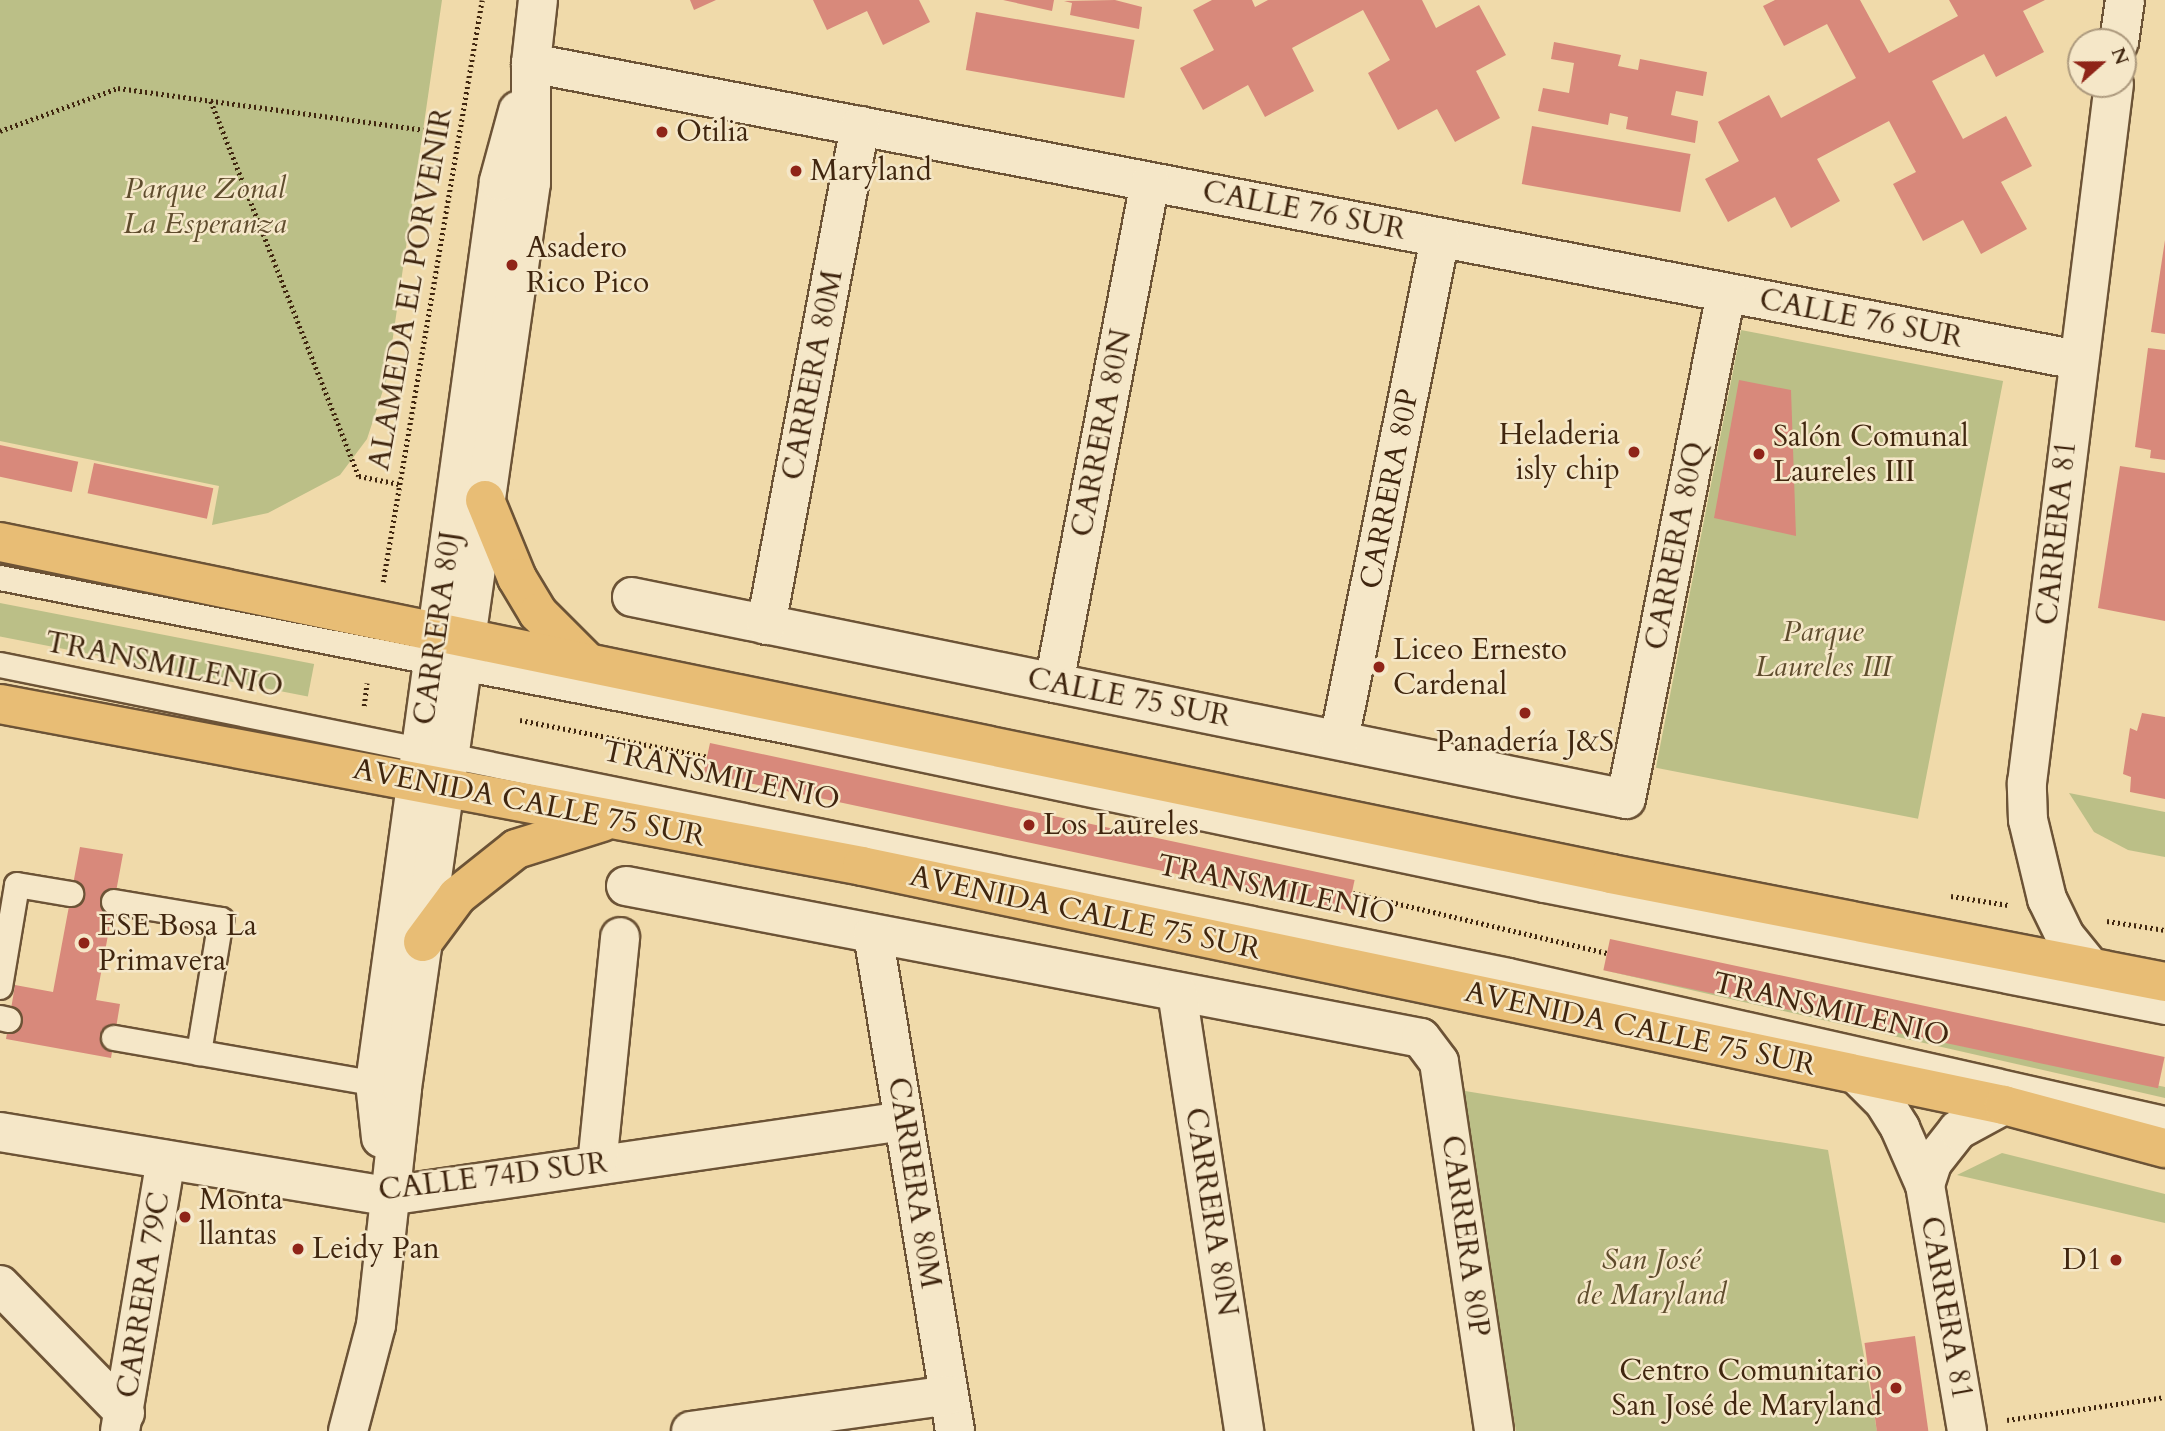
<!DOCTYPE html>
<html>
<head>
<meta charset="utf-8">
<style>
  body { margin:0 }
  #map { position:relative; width:2165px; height:1431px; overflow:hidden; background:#f0daaa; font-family:Cardo,serif }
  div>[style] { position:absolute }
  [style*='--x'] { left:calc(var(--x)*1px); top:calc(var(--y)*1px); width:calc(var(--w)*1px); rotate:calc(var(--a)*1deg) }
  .green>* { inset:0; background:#bbbf87; transform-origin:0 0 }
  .building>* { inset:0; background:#d8897b; transform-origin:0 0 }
  .path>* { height:4.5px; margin-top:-2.25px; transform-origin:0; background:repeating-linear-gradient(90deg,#40260f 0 2px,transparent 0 5.5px) }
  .roads { filter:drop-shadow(2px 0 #6c5336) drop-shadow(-2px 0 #6c5336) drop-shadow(0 2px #6c5336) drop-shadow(0 -2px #6c5336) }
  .service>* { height:24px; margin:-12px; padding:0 12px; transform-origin:12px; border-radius:12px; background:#f5e7c8 }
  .minor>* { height:38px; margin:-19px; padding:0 19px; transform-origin:19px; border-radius:19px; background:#f5e7c8 }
  .tertiary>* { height:38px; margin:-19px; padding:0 19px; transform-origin:19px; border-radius:19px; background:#f5e7c8 }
  .secondary>* { height:38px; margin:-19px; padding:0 19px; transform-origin:19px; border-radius:19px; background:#f5e7c8 }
  .primary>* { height:38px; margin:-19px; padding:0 19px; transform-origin:19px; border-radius:19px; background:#e8bd75 }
  .dots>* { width:19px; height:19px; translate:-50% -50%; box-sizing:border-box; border:4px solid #f5e7c8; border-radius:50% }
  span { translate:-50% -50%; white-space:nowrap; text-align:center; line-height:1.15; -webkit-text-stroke:5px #f5e7c8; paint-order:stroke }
  .poi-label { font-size:30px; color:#40260f }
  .left { translate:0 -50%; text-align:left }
  .right { translate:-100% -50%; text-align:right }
  .park-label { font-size:30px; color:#5f4c2d; font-style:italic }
  .street-label { font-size:30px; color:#40260f }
  .north { position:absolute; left:2067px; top:28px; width:70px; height:70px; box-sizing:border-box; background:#f5e7c8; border:2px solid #ad9a7e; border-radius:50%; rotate:69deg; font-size:19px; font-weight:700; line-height:28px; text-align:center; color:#40260f }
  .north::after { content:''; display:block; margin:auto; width:24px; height:32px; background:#8f2418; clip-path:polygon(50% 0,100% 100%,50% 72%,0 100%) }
</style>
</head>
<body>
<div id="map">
  <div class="green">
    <i style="clip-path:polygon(0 0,442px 0,387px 378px,367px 439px,340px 475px,268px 513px,212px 525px,219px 486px,0 441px)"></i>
    <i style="left:1741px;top:330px;width:267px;height:446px;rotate:11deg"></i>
    <i style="left:0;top:603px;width:320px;height:33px;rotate:11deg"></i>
    <i style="clip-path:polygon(2069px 793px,2165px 812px,2165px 857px,2128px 850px,2094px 832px)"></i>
    <i style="clip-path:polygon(1603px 970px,2165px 1087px,2165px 1098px,2065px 1075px)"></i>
    <i style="clip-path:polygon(1459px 1090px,1828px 1150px,1877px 1431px,1516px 1431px)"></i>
    <i style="clip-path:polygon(2002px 1153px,2165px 1194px,2165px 1223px,1957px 1175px)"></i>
  </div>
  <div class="building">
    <i style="clip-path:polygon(690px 0,716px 0,694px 10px)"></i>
    <i style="clip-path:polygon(813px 0,919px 0,930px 22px,883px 45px,867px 11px,827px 30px)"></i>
    <i style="clip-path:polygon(1003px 0,1054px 0,1052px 11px)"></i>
    <i style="clip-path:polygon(1115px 0,1142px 7px,1139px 29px,1070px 15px,1072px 3px,1064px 1px)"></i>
    <i style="clip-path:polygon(1212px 0,1252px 0,1255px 7px,1268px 0,1422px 0,1436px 28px,1479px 5px,1506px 55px,1476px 71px,1500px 118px,1455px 142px,1437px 109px,1398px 130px,1368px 73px,1390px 60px,1363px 10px,1292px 48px,1314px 91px,1265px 117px,1248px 85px,1203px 110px,1180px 68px,1214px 50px,1193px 10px)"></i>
    <i style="clip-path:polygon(1775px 0,1860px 0,1889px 53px,1958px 16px,1949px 0,2045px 0,2023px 11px,2044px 52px,1996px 77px,1984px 54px,1932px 81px,1963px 139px,2006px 116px,2032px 166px,2001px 182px,2027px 229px,1981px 254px,1963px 220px,1923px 241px,1893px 184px,1916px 172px,1889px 121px,1817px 159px,1840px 201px,1791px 228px,1775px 197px,1728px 222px,1705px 179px,1739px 161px,1718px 122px,1769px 95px,1781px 118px,1856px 78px,1827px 24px,1784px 46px,1763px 6px)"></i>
    <i style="left:976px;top:12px;width:161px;height:59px;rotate:10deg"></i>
    <i style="clip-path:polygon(1554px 42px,1621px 55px,1618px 66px,1638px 70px,1640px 59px,1707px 72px,1703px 96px,1676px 91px,1671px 115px,1698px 121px,1695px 143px,1626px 129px,1628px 117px,1610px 113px,1608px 125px,1538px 111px,1543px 88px,1569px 93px,1574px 63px,1551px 59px)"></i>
    <i style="left:1532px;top:126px;width:161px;height:59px;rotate:10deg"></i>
    <i style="clip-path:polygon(2165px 240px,2165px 334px,2151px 332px)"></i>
    <i style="clip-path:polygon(2148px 348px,2165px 350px,2165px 460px,2150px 458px,2151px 450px,2135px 447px)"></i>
    <i style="clip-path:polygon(1739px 380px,1791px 390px,1796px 536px,1714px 518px)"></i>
    <i style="left:0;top:445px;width:80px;height:31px;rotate:12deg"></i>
    <i style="left:94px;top:463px;width:122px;height:31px;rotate:12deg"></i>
    <i style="clip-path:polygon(2120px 466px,2165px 473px,2165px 621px,2098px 608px)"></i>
    <i style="clip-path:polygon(2142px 713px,2165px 717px,2165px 799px,2130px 792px,2131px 777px,2123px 774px,2130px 728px,2137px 731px)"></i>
    <i style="left:710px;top:743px;width:659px;height:31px;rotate:12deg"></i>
    <i style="clip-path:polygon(80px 847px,123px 854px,96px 1000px,120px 1004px,111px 1058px,6px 1039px,15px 985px,53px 992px)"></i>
    <i style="left:1610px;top:939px;width:567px;height:32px;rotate:12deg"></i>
    <i style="left:1915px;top:1336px;width:96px;height:51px;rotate:82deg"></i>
  </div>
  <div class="path">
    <i style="--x:211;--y:101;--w:403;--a:68.5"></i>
    <i style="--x:359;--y:476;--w:41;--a:11.3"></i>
    <i style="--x:0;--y:131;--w:126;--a:-20"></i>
    <i style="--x:118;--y:88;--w:308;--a:7.8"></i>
    <i style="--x:383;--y:582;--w:590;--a:-80.35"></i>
    <i style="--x:364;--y:706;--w:23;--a:-83"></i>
    <i style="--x:520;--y:720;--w:192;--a:11.1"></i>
    <i style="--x:1353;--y:893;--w:261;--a:13.3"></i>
    <i style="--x:1951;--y:896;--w:58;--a:9"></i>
    <i style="--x:2107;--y:921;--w:59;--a:8.8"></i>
    <i style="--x:2007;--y:1420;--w:160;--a:-8.3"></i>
  </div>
  <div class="roads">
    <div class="service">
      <i style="--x:0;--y:578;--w:811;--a:11.02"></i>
      <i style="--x:796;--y:733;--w:764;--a:11.85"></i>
      <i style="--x:1544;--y:890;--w:633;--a:11.11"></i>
      <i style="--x:0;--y:665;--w:1540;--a:11.46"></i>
      <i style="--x:1509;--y:971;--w:672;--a:12.71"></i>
      <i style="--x:114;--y:902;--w:109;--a:9.5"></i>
      <i style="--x:221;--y:920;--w:135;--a:99.4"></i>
      <i style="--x:0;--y:987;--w:103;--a:-80.5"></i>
      <i style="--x:17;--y:885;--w:55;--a:9.5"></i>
      <i style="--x:0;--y:1018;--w:9;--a:13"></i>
      <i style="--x:114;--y:1038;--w:280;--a:9.9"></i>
    </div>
    <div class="minor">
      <i style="--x:2119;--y:42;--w:42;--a:-81.9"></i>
      <i style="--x:531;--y:63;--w:1574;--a:10.87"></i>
      <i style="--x:632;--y:597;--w:1014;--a:11.49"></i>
      <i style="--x:1626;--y:799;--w:516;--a:-78.82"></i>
      <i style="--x:766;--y:625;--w:508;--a:-79.33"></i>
      <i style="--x:1054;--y:683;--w:510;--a:-79.15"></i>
      <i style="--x:1339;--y:740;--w:512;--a:-78.62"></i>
      <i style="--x:626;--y:886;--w:809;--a:10.82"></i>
      <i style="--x:1421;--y:1038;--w:30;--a:53"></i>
      <i style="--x:1439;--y:1062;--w:373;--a:81.5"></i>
      <i style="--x:873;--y:934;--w:504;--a:80.63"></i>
      <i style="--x:2091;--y:968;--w:41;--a:-129.1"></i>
      <i style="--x:2065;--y:936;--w:41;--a:-115.9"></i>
      <i style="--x:2047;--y:899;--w:81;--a:-103.5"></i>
      <i style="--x:2028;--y:820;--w:37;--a:-92"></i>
      <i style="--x:2027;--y:783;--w:704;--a:-82.91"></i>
      <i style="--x:1177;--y:992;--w:444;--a:81.3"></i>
      <i style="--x:0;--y:1132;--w:393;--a:9.4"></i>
      <i style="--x:388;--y:1196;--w:521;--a:-8.27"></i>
      <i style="--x:597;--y:1165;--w:229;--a:-84.2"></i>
      <i style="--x:0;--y:1285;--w:179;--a:45.7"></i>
      <i style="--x:120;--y:1431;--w:275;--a:-80.4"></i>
      <i style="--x:691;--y:1431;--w:260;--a:-7.9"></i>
    </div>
    <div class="tertiary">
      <i style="--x:1857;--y:1075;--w:38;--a:45"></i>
      <i style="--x:1884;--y:1102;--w:31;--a:58"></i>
      <i style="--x:1900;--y:1128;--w:62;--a:66.3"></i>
      <i style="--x:1925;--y:1185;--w:250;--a:80.3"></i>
      <i style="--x:1925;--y:1185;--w:23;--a:-72"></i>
      <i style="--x:1932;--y:1163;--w:42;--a:-51.8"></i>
      <i style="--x:1958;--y:1130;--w:52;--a:-28.5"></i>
    </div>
    <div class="secondary">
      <i style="--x:381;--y:1138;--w:55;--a:-96.2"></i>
      <i style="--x:375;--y:1083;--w:910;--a:-82.17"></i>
      <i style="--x:499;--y:181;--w:73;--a:-74.8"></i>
      <i style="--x:348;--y:1431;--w:110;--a:-75.2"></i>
      <i style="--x:376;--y:1325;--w:238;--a:-83.7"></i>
      <i style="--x:402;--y:1088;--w:914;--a:-81.89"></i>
      <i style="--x:531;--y:183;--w:120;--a:-90"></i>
      <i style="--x:531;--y:63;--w:63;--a:-83.7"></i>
    </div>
    <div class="primary">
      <i style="--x:485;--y:500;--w:84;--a:67.7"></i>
      <i style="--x:517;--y:578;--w:41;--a:59"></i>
      <i style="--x:538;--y:613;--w:69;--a:45"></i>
      <i style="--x:0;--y:542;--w:1645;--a:11.64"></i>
      <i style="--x:1611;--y:874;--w:564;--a:11.03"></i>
      <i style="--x:0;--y:704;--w:877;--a:10.64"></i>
      <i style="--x:862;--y:866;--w:1167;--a:11.82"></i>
      <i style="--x:2004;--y:1105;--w:167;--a:15"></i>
      <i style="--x:423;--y:942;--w:57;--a:-53.5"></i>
      <i style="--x:457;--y:896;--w:75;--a:-38.5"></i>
      <i style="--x:516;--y:849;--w:90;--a:-17.4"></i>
    </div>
  </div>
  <div class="dots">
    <i style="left:662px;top:132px;background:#8f2418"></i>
    <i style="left:796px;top:171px;background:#8f2418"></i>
    <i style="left:512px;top:265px;background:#8f2418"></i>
    <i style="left:1634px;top:452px;background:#8f2418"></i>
    <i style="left:1759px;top:454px;background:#8f2418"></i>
    <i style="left:1379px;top:667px;background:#8f2418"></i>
    <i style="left:1525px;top:713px;background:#8f2418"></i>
    <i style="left:1029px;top:825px;background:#8f2418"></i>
    <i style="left:84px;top:943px;background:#8f2418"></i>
    <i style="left:185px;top:1217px;background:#8f2418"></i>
    <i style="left:298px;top:1249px;background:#8f2418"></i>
    <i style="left:2116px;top:1260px;background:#8f2418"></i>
    <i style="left:1896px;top:1388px;background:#8f2418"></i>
  </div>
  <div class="poi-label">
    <span class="left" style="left:676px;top:132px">Otilia</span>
    <span class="left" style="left:810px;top:171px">Maryland</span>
    <span class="left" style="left:526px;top:265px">Asadero<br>Rico Pico</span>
    <span class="right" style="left:1620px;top:452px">Heladeria<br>isly chip</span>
    <span class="left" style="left:1773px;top:454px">Salón Comunal<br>Laureles III</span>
    <span class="left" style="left:1393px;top:667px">Liceo Ernesto<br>Cardenal</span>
    <span style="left:1525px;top:742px">Panadería J&amp;S</span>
    <span class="left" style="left:1043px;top:825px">Los Laureles</span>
    <span class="left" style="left:98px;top:943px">ESE Bosa La<br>Primavera</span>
    <span class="left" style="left:199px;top:1217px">Monta<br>llantas</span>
    <span class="left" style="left:312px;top:1249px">Leidy Pan</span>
    <span class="right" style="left:2102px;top:1260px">D1</span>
    <span class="right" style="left:1882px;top:1388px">Centro Comunitario<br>San José de Maryland</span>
  </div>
  <div class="park-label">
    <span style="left:205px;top:206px">Parque Zonal<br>La Esperanza</span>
    <span style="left:1823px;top:649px">Parque<br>Laureles III</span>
    <span style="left:1651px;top:1277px">San José<br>de Maryland</span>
  </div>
  <div class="street-label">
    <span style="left:1304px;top:211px;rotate:11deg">CALLE 76 SUR</span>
    <span style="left:411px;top:289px;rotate:-80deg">ALAMEDA EL PORVENIR</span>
    <span style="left:1861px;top:319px;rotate:11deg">CALLE 76 SUR</span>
    <span style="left:813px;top:375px;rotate:-79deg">CARRERA 80M</span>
    <span style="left:1102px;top:433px;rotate:-79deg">CARRERA 80N</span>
    <span style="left:1390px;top:489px;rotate:-79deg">CARRERA 80P</span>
    <span style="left:2057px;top:533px;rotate:-84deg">CARRERA 81</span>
    <span style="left:1676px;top:546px;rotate:-79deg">CARRERA 80Q</span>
    <span style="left:438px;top:628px;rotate:-82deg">CARRERA 80J</span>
    <span style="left:164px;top:665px;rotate:11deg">TRANSMILENIO</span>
    <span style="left:1129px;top:698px;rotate:11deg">CALLE 75 SUR</span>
    <span style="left:721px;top:776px;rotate:12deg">TRANSMILENIO</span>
    <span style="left:529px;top:803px;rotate:11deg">AVENIDA CALLE 75 SUR</span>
    <span style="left:1276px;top:890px;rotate:12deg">TRANSMILENIO</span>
    <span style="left:1085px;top:913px;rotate:12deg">AVENIDA CALLE 75 SUR</span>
    <span style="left:1831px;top:1010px;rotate:13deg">TRANSMILENIO</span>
    <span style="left:1640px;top:1029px;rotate:12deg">AVENIDA CALLE 75 SUR</span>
    <span style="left:493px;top:1177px;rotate:-7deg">CALLE 74D SUR</span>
    <span style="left:914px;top:1183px;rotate:81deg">CARRERA 80M</span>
    <span style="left:1211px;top:1212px;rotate:81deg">CARRERA 80N</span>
    <span style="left:1465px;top:1236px;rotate:82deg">CARRERA 80P</span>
    <span style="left:144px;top:1295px;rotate:-81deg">CARRERA 79C</span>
    <span style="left:1946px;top:1308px;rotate:80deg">CARRERA 81</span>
  </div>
  <div class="north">N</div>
</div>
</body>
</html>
